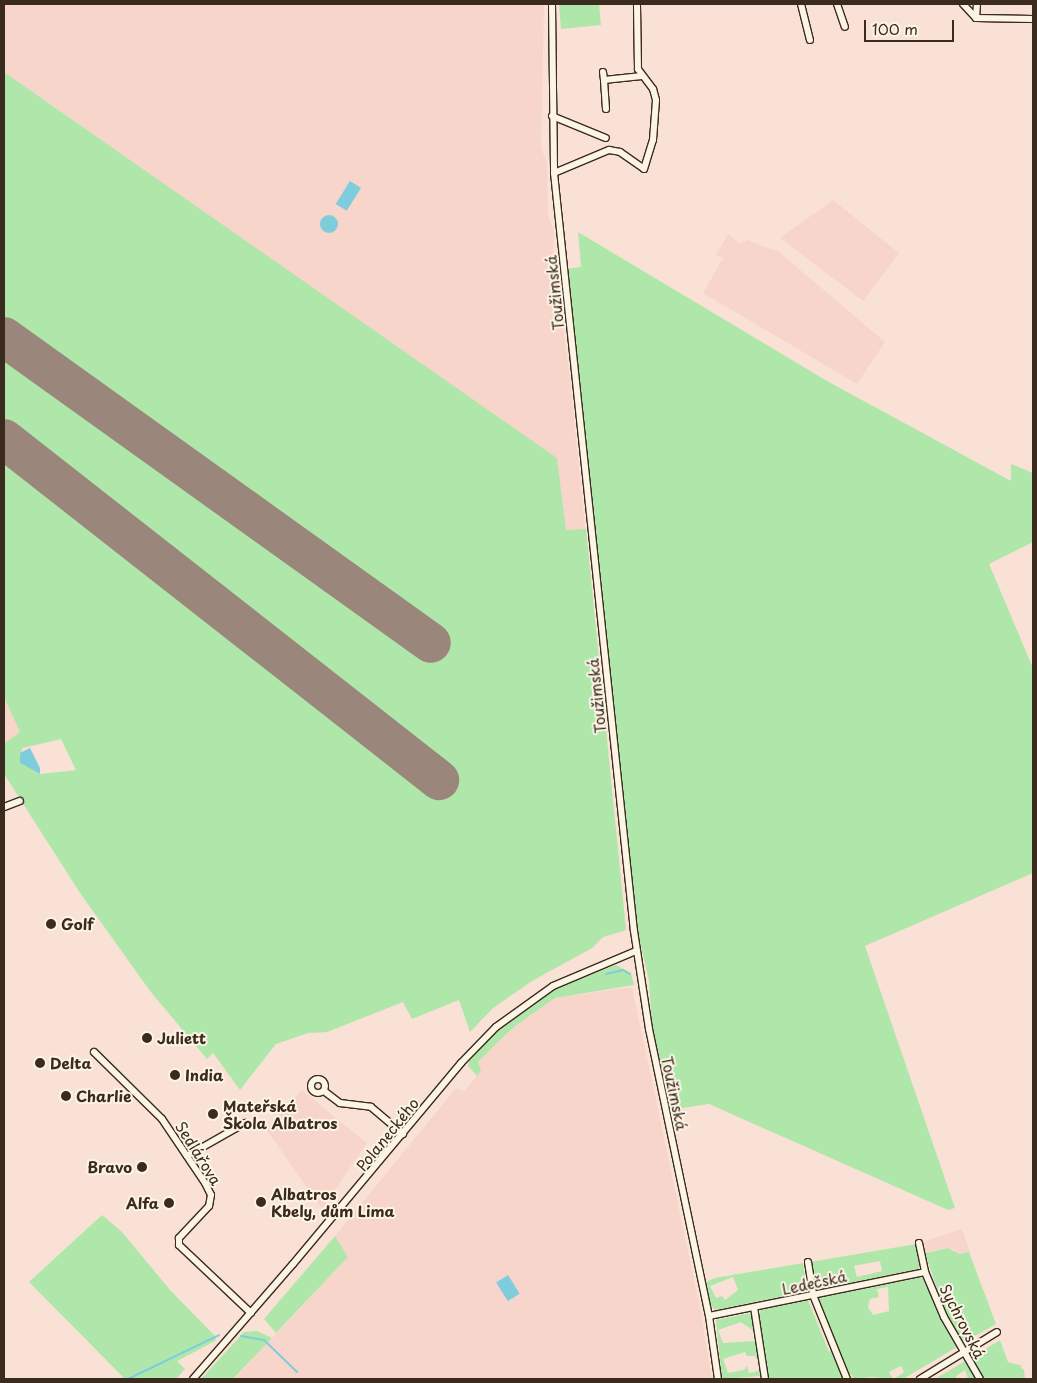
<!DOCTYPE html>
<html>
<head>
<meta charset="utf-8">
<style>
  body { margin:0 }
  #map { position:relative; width:1037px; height:1383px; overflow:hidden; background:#f9e2d5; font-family:"Playpen Sans",sans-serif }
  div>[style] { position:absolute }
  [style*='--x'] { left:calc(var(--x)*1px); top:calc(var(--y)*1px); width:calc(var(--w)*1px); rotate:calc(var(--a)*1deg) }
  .built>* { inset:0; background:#f7d5ca }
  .green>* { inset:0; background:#afe7ab }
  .water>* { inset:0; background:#7fccdd; transform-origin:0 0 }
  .round { border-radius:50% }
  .stream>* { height:2px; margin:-1px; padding:0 1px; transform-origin:1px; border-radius:1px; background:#7fccdd }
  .runway>* { height:40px; margin:-20px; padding:0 20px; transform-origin:20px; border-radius:20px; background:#9a867a }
  .roads { filter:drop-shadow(1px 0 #3b2a1e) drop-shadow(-1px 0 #3b2a1e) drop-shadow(0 1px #3b2a1e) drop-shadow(0 -1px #3b2a1e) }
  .minor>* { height:6px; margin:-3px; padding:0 3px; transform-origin:3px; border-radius:3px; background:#fcf5e5 }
  .minor>.ring { margin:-3px; padding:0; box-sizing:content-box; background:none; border:6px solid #fcf5e5; border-radius:50% }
  .dots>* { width:14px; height:14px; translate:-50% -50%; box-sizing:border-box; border:2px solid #fcf5e5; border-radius:50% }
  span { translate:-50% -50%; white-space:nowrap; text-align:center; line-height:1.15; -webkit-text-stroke:4px #fcf5e5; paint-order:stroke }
  .street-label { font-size:15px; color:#3b2a1e }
  .poi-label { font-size:15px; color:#3b2a1e; font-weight:700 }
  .left { translate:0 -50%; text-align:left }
  .right { translate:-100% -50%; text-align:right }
  .frame { position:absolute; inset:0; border:5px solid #3b2a1e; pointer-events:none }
  .scale { position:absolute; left:864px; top:20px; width:90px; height:22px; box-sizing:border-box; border:2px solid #3b2a1e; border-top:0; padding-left:6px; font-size:15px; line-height:18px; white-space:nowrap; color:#3b2a1e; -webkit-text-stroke:4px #fcf5e5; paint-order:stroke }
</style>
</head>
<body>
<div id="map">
  <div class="built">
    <i style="clip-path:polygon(4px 4px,544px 4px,541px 148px,547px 163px,548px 216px,554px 231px,553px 257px,569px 370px,626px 930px,603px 937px,592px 948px,532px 981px,493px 1008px,470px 1032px,459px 999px,412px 1019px,403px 1002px,327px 1032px,308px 1033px,276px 1044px,112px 843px,61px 739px,4px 753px,4px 134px,89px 164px,103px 141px,4px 72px)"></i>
    <i style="clip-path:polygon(833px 200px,899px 253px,863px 301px,780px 238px)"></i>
    <i style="clip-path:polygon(728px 234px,740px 244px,747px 240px,779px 252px,885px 342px,857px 384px,703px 293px,723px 258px,716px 255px)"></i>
    <i style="clip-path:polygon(632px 987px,699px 1303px,712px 1379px,234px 1379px,348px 1257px,335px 1236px,456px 1088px,464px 1091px,481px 1071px,478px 1062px,493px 1047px,514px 1027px,555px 998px)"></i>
    <i style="clip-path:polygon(302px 1090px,367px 1143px,322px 1209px,266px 1129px)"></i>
    <i style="clip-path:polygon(962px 1229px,970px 1252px,960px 1254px,953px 1249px,944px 1248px,918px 1254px,916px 1244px)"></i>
  </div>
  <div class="green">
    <i style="clip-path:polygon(559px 4px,599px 4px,601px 25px,561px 29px)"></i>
    <i style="clip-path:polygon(evenodd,4px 72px,557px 458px,566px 530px,586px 529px,626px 930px,603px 937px,592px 948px,532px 981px,493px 1008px,470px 1032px,459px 1000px,412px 1019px,403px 1002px,327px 1032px,308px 1033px,276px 1044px,240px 1090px,213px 1053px,207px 1059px,150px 991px,80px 893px,4px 774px,4px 744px,20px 732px,4px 697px,4px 72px,61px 739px,76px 770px,40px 774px,20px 763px,22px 748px,61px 739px)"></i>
    <i style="clip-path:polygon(578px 232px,827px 381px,1011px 481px,1011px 464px,1033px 473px,1033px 542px,989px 564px,1033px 668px,1033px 873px,865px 946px,955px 1208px,948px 1210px,709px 1104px,669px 1110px,652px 1029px,649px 981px,638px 933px,566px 269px,581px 267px)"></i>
    <i style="clip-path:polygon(616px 965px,631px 973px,634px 985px,555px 998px,514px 1027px,493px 1047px,478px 1062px,481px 1071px,477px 1076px,468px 1066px,469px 1061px,497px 1030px,537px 1000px,561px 986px)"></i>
    <i style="clip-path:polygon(102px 1215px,122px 1232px,170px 1290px,216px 1337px,215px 1341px,177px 1361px,185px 1369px,176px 1379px,121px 1379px,123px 1377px,29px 1282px)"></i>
    <i style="clip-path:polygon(335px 1236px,348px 1257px,276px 1333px,264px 1319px)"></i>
    <i style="clip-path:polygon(evenodd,916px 1244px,921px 1266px,918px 1269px,816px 1290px,810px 1262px,916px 1244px,880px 1261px,882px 1271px,857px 1277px,854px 1266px,880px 1261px)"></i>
    <i style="clip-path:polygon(evenodd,948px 1248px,960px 1254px,969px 1252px,996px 1324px,963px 1343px,952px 1326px,946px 1329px,957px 1347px,903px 1379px,894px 1379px,904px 1372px,901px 1366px,889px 1372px,893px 1379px,872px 1377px,854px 1379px,851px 1374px,844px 1379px,769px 1379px,759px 1314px,761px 1310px,808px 1300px,829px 1352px,836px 1347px,819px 1298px,922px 1277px,933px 1299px,940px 1297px,925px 1253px,948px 1248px,888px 1287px,889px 1311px,873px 1315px,868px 1307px,870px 1299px,879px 1297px,877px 1289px,888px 1287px)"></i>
    <i style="clip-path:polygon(evenodd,803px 1263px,807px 1291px,716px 1310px,711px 1306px,706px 1282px,715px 1278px,803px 1263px,733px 1277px,738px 1290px,725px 1300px,722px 1296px,716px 1298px,710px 1286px,733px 1277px)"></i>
    <i style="clip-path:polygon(751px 1313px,754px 1331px,741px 1322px,718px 1330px,723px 1343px,756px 1341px,758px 1361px,755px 1356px,747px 1356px,745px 1352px,723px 1359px,728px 1373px,744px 1370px,747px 1366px,749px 1373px,760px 1371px,761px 1376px,722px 1379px,716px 1320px)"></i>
    <i style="clip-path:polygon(257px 1331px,272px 1338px,233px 1379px,201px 1379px,244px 1332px)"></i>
    <i style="clip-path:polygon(1000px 1340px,1008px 1362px,1023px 1366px,1020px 1367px,1024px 1370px,1025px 1379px,984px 1379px,971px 1358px)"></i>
    <i style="clip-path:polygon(965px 1361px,976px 1379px,968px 1379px,965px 1370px,956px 1376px,957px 1379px,935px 1379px)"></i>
  </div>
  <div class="water">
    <i style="left:350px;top:181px;width:13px;height:27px;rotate:32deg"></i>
    <i class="round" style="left:320px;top:215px;width:18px;height:18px"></i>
    <i style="clip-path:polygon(30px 748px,40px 768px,40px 774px,20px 763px,20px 753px)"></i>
    <i style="left:508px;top:1275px;width:22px;height:14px;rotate:58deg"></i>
  </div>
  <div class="stream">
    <i style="--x:606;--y:974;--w:17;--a:-13"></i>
    <i style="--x:623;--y:970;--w:8;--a:30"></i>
    <i style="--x:241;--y:1336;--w:23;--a:10"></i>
    <i style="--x:264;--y:1340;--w:46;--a:44.1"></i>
    <i style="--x:128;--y:1379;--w:101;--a:-25.8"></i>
  </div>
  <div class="runway">
    <i style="--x:4;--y:337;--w:525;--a:35.63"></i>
    <i style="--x:4;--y:439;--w:553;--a:38.09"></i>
  </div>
  <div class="roads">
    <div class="minor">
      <i style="--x:552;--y:4;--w:169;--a:89.3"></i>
      <i style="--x:554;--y:173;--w:762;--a:83.98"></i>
      <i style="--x:634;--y:931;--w:99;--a:81.3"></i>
      <i style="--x:649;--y:1029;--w:293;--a:78.2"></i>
      <i style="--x:709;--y:1316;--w:64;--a:81.9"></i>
      <i style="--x:801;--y:4;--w:37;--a:76"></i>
      <i style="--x:837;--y:4;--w:24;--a:71"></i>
      <i style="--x:963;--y:4;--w:19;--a:47"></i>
      <i style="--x:976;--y:18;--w:57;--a:1"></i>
      <i style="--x:976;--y:18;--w:14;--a:-86"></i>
      <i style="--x:603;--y:72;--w:8;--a:83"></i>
      <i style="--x:606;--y:109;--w:29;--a:-94"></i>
      <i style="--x:604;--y:80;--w:38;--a:-6"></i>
      <i style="--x:552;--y:116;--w:58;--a:22.2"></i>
      <i style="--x:554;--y:173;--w:60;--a:-22.7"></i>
      <i style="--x:609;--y:150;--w:11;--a:10"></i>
      <i style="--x:620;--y:152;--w:29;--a:35"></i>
      <i style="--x:644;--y:169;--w:30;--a:-73"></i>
      <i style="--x:653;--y:140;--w:40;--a:-85.7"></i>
      <i style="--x:656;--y:100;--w:11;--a:-105"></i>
      <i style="--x:653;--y:89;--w:25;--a:-127"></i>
      <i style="--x:638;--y:69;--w:65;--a:-90.9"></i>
      <i style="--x:4;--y:807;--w:17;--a:-21"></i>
      <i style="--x:94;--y:1052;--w:95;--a:44.6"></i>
      <i style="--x:162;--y:1119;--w:77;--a:56.1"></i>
      <i style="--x:205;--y:1183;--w:13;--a:63"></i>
      <i style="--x:211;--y:1195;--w:11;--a:100"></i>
      <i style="--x:209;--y:1206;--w:44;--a:133.2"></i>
      <i style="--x:179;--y:1238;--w:7;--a:90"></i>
      <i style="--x:179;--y:1245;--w:99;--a:43.4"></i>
      <i class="ring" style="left:311px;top:1079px;width:8px;height:8px"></i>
      <i style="--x:324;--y:1091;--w:20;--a:37"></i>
      <i style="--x:340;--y:1103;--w:31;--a:7"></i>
      <i style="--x:371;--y:1107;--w:42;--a:40.2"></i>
      <i style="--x:187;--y:1156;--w:67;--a:-29.6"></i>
      <i style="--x:919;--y:1243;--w:30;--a:78"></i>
      <i style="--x:925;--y:1272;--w:49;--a:67.1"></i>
      <i style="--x:944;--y:1317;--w:72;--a:59.9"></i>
      <i style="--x:808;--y:1262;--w:33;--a:81"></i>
      <i style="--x:813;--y:1295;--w:91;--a:68"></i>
      <i style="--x:754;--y:1307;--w:73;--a:81.3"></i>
      <i style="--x:709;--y:1316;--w:220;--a:-11.5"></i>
      <i style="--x:193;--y:1379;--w:152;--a:-49"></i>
      <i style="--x:293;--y:1264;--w:262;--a:-50.1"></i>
      <i style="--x:461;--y:1063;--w:50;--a:-45.8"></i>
      <i style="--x:496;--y:1027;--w:70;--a:-35.7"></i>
      <i style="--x:553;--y:986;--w:90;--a:-22.9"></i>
      <i style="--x:920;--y:1379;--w:90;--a:-31.4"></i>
    </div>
  </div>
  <div class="dots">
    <i style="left:51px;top:924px;background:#3b2a1e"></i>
    <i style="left:147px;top:1038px;background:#3b2a1e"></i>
    <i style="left:40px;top:1063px;background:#3b2a1e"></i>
    <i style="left:175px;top:1075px;background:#3b2a1e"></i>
    <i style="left:66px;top:1096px;background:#3b2a1e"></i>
    <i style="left:213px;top:1114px;background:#3b2a1e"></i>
    <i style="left:142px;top:1167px;background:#3b2a1e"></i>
    <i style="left:261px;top:1202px;background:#3b2a1e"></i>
    <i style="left:169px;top:1203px;background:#3b2a1e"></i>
  </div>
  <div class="street-label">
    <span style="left:554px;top:293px;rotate:-96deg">Toužimská</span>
    <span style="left:596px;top:696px;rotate:-96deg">Toužimská</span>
    <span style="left:675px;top:1093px;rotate:78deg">Toužimská</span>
    <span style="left:387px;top:1134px;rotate:-51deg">Polaneckého</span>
    <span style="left:199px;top:1153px;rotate:58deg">Sedlářova</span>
    <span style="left:814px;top:1282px;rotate:-12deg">Ledečská</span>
    <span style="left:963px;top:1321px;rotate:63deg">Sychrovská</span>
  </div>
  <div class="poi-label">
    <span class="left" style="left:61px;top:924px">Golf</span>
    <span class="left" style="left:157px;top:1038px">Juliett</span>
    <span class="left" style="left:50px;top:1063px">Delta</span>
    <span class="left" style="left:185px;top:1075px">India</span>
    <span class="left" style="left:76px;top:1096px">Charlie</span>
    <span class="left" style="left:223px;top:1114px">Mateřská<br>Škola Albatros</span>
    <span class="right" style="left:132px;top:1167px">Bravo</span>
    <span class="left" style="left:271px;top:1202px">Albatros<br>Kbely, dům Lima</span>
    <span class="right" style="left:159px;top:1203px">Alfa</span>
  </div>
  <div class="frame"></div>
  <div class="scale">100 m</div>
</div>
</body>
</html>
